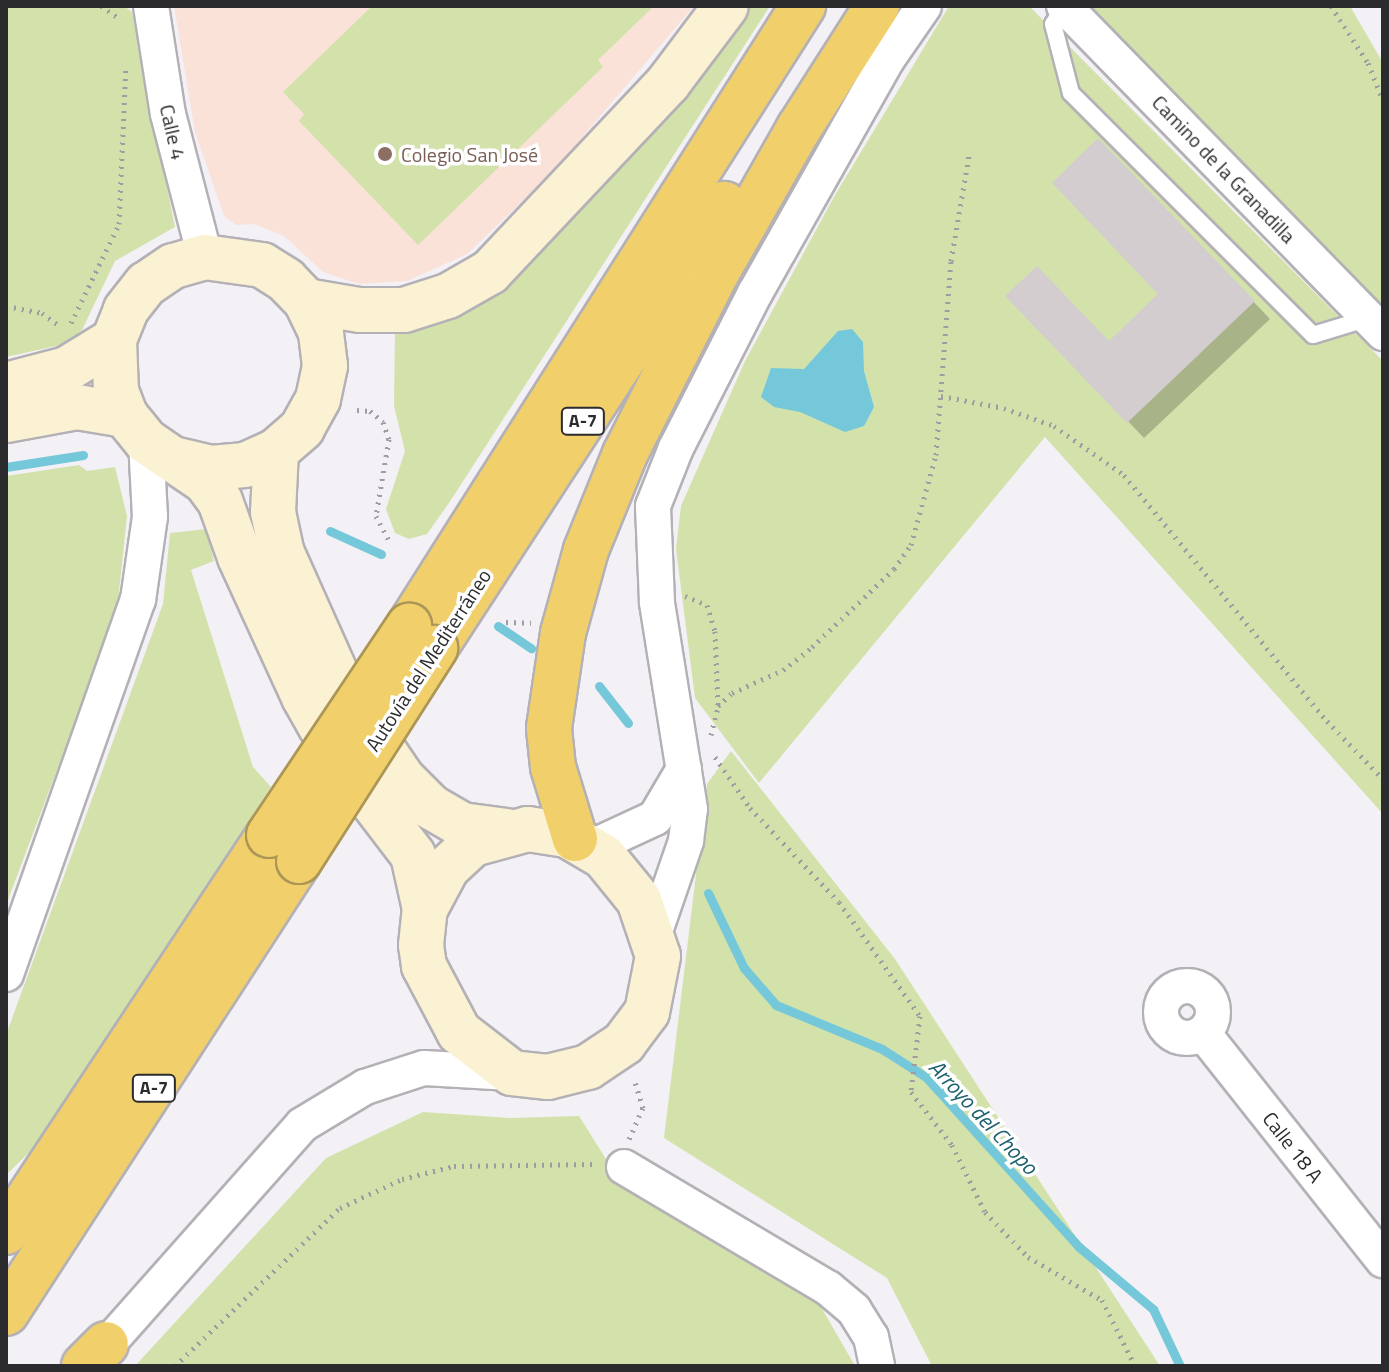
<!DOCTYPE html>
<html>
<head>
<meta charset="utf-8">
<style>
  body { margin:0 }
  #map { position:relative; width:1389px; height:1372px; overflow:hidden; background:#f3f0f6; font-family:"Titillium Web",sans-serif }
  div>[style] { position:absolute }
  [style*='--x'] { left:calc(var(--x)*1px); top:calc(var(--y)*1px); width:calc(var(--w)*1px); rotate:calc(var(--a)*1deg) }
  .education>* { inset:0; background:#fae2d8 }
  .green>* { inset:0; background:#d3e2ab }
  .water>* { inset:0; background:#75c8da }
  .shadow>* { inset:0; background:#0003 }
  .stream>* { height:9px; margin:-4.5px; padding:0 4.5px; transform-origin:4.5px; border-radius:4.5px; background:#75c8da }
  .building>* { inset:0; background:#d3cdd0 }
  .path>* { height:5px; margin-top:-2.5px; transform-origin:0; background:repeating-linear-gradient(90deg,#9f9da1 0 2px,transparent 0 8px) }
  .roads { filter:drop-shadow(2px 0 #b4b1b6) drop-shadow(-2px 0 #b4b1b6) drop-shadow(0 2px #b4b1b6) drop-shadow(0 -2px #b4b1b6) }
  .lane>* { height:16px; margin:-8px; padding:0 8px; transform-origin:8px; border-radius:8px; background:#fff }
  .street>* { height:34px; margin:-17px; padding:0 17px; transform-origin:17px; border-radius:17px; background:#fff }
  .street>.ring { margin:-17px; padding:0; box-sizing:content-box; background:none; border:34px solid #fff; border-radius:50% }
  .secondary>* { height:44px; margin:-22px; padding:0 22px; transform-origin:22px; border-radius:22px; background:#fbf1d3 }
  .highway>* { height:44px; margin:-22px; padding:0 22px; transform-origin:22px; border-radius:22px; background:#f1d06c }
  .bridges { filter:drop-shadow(2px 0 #ac9656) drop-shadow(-2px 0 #ac9656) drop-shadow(0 2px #ac9656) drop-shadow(0 -2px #ac9656) }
  .highway-bridge>* { height:44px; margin:-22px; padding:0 22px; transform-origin:22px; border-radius:22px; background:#f1d06c }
  .dots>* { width:22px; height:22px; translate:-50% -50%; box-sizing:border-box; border:4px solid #fff; border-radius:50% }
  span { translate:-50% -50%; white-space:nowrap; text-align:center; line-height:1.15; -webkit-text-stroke:7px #fff; paint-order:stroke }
  .shield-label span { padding:2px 6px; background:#fff; border:2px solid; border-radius:6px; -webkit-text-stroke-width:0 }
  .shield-label { font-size:18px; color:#2b2a2c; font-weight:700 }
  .street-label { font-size:20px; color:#2b2a2c }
  .education-label { font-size:20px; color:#785e54 }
  .left { translate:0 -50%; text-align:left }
  .water-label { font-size:22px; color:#1c606d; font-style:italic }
  .frame { position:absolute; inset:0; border:8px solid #2b2a2c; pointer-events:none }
</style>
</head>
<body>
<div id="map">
  <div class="education">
    <i style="clip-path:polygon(174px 6px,694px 6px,549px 176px,467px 254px,407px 281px,359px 284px,323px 272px,284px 236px,254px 224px,236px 225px,224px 216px,195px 132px)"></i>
  </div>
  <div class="green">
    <i style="clip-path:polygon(6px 6px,124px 6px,132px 12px,175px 227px,115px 261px,82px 330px,65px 344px,6px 357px)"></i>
    <i style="clip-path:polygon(372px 6px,654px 6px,598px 60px,603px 67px,418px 245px,299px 121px,304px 114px,283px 92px)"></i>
    <i style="clip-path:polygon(750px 6px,770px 6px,449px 503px,427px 534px,409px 539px,395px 533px,386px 509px,405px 451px,394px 406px,395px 329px,460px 317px,532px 255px,689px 91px)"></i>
    <i style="clip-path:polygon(949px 6px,1029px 6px,1383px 361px,1383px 814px,1045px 437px,759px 783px,695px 698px,676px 549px,681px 506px,745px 361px,835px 195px)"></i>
    <i style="clip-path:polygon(1091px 6px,1350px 6px,1383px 63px,1383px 318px)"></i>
    <i style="clip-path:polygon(79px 465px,87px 471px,115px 467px,127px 516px,117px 611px,6px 905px,6px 476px)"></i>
    <i style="clip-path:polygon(207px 529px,214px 561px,191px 570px,253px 767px,271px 787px,39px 1143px,6px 1175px,6px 1035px,163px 604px,170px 533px)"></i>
    <i style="clip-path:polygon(731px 751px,895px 959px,1160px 1366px,932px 1366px,887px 1278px,664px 1138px,707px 784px)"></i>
    <i style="clip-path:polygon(423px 1112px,510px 1118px,579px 1116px,621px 1183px,817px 1300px,855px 1366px,135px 1366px,326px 1158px)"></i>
  </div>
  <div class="water">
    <i style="clip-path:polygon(852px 329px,863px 342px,864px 371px,874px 407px,864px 426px,845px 432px,800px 412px,774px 407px,761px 397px,771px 368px,804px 369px,838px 331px)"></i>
  </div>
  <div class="shadow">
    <i style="clip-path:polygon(1115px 157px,1270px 319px,1144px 438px,1008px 296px,1109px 343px,1161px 294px)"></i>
  </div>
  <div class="stream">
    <i style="--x:6;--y:467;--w:78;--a:-8.9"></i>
    <i style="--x:330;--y:531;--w:56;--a:24.3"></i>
    <i style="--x:498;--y:626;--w:40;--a:34"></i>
    <i style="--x:599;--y:686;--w:47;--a:51.9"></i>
    <i style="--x:708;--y:893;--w:83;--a:64.4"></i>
    <i style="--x:744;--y:968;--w:49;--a:49.1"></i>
    <i style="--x:776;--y:1005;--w:115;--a:22.5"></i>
    <i style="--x:882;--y:1049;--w:52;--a:32.5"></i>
    <i style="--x:926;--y:1077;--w:229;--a:48"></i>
    <i style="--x:1079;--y:1247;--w:97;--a:40"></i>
    <i style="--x:1153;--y:1309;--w:63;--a:64.7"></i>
  </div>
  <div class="building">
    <i style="clip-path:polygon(1098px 138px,1255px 301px,1127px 423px,1005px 296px,1037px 266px,1109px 341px,1158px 294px,1052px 183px)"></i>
  </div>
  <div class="path">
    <i style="--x:101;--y:6;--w:23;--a:34"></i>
    <i style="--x:1331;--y:6;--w:68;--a:57"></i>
    <i style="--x:1368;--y:63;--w:40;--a:68"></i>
    <i style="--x:6;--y:306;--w:37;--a:11"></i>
    <i style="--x:42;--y:313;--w:19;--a:36"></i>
    <i style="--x:71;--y:323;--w:110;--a:-64.1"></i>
    <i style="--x:119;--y:224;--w:159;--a:-87.5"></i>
    <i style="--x:941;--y:396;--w:64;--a:10.8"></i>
    <i style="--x:1004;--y:408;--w:53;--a:19.8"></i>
    <i style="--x:1054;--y:426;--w:85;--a:35"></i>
    <i style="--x:1124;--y:475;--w:319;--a:50.5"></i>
    <i style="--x:1327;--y:721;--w:81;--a:46"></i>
    <i style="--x:357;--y:410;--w:13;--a:4"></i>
    <i style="--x:370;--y:411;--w:17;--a:40"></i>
    <i style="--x:383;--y:422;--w:18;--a:71"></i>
    <i style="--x:389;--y:439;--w:78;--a:99.6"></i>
    <i style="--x:376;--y:516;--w:32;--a:62"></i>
    <i style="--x:685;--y:596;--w:24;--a:22"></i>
    <i style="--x:707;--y:605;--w:27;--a:73"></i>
    <i style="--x:715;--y:631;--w:74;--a:87.7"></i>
    <i style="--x:506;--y:622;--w:25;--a:2"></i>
    <i style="--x:711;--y:735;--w:30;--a:-76"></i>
    <i style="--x:718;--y:706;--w:19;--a:-43"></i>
    <i style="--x:732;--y:693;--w:56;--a:-24.3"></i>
    <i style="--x:783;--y:670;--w:37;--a:-38"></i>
    <i style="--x:812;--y:647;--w:113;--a:-43.6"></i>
    <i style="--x:894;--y:569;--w:29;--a:-55"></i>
    <i style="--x:911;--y:545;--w:93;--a:-74.5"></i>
    <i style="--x:936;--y:455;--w:195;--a:-85.6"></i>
    <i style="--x:951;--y:261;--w:107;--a:-80.3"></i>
    <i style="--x:715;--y:757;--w:62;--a:55.5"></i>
    <i style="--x:750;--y:808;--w:129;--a:46.6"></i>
    <i style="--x:839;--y:902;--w:140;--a:54.6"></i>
    <i style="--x:920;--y:1016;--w:77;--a:96.8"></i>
    <i style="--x:911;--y:1092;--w:67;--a:52.3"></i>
    <i style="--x:952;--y:1145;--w:75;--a:63.8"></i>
    <i style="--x:985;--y:1212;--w:62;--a:46.3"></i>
    <i style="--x:1028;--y:1257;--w:86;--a:30.2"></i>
    <i style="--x:1102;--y:1300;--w:74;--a:63.4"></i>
    <i style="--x:629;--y:1139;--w:34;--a:-66"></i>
    <i style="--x:643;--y:1108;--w:31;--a:-107"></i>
    <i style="--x:175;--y:1366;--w:228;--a:-43.8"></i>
    <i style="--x:340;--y:1208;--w:68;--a:-25.1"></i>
    <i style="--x:402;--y:1179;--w:54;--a:-14"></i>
    <i style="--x:454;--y:1166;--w:140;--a:-0.8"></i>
  </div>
  <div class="roads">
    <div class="lane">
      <i style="--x:1064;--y:6;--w:21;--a:121"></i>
      <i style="--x:1053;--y:24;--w:71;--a:75.4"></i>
      <i style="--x:1071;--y:93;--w:342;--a:45"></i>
      <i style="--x:1313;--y:335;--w:59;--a:-16.9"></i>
    </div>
    <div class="street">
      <i style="--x:151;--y:6;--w:109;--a:81.1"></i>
      <i style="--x:168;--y:114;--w:148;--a:75.5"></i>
      <i style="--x:1064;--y:6;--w:457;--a:45.7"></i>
      <i style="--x:590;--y:848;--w:72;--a:-24.8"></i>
      <i style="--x:655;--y:818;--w:57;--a:-59.4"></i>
      <i style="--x:653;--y:937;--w:102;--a:-71"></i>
      <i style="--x:686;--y:841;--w:32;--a:-83"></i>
      <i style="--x:690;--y:809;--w:210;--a:-99.1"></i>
      <i style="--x:657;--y:602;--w:96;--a:-92.4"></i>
      <i style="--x:653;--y:506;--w:62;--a:-68.4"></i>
      <i style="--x:676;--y:448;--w:174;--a:-63"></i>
      <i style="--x:755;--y:293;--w:270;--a:-60.5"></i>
      <i style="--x:888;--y:58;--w:63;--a:-55.3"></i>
      <i style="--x:6;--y:974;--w:397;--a:-70.6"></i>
      <i style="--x:138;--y:600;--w:84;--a:-81.8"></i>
      <i style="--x:150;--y:517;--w:76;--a:-93"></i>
      <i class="ring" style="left:1161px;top:986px;width:18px;height:18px"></i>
      <i style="--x:1203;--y:1033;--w:290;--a:51.6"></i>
      <i style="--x:624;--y:1167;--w:237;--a:30.7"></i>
      <i style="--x:828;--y:1288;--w:34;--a:40"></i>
      <i style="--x:854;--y:1310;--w:32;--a:58"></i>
      <i style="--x:871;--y:1337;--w:30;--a:78"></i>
      <i style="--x:90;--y:1364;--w:319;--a:-48.4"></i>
      <i style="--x:302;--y:1125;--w:74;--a:-31.1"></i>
      <i style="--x:365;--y:1087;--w:62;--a:-17.9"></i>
      <i style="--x:424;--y:1068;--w:87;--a:3.3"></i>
    </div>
    <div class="secondary">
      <i style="--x:306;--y:301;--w:55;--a:9.5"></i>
      <i style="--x:360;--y:310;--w:44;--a:0"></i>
      <i style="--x:404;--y:310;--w:46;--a:-17.7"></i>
      <i style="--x:448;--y:296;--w:48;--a:-29.7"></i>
      <i style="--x:490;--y:272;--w:260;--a:-46.7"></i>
      <i style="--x:668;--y:83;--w:96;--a:-53"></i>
      <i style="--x:6;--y:385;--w:63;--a:-14.7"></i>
      <i style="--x:67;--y:369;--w:55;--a:-31.7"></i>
      <i style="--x:6;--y:420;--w:72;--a:-10.4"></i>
      <i style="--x:77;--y:407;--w:49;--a:9.5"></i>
      <i style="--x:276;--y:451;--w:61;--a:92.8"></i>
      <i style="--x:273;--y:512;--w:40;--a:78"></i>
      <i style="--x:281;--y:551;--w:135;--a:65.9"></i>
      <i style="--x:336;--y:674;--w:64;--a:59"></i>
      <i style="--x:369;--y:729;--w:59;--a:56"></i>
      <i style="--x:402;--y:778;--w:41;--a:45"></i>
      <i style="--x:431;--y:807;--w:36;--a:30"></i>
      <i style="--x:462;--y:825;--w:45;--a:7.6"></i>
      <i style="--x:177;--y:460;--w:35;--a:13"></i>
      <i style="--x:211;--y:468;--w:34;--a:-5"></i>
      <i style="--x:245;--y:465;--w:34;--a:-24"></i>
      <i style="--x:276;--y:451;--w:35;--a:-41"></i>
      <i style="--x:302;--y:428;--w:33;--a:-61"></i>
      <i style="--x:318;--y:399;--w:34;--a:-78"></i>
      <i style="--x:325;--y:366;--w:34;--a:-97"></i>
      <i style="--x:321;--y:332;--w:34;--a:-116"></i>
      <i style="--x:306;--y:301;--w:29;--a:-134"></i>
      <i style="--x:286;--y:280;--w:28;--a:-148"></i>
      <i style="--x:262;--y:265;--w:58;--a:-172"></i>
      <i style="--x:205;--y:257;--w:33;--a:164"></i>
      <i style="--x:173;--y:266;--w:32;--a:146"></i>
      <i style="--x:146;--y:284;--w:33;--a:128"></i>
      <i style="--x:126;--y:310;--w:32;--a:112"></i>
      <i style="--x:114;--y:340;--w:51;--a:87.8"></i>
      <i style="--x:116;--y:391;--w:26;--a:69"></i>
      <i style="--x:125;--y:415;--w:33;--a:51"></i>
      <i style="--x:146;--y:441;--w:73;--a:34.3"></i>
      <i style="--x:206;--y:482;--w:24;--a:54"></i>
      <i style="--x:220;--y:501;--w:59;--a:70.3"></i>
      <i style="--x:240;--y:557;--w:154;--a:65.4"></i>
      <i style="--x:304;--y:697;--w:69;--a:60.5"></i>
      <i style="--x:338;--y:757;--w:123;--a:52.6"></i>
      <i style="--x:413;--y:855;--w:55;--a:77.5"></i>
      <i style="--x:528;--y:829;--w:39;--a:9"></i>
      <i style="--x:567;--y:835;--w:43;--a:30.7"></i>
      <i style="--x:604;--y:857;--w:55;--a:50.9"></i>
      <i style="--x:639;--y:900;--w:59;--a:71.3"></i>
      <i style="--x:658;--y:956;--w:57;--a:101.1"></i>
      <i style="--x:647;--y:1012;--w:39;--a:127"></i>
      <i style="--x:624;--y:1043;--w:43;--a:146.3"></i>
      <i style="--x:588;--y:1067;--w:41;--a:166"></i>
      <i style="--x:548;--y:1077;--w:36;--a:-174"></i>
      <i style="--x:512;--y:1073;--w:67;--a:-142.3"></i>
      <i style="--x:459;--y:1032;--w:75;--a:-117.9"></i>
      <i style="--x:424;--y:966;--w:21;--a:-98"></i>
      <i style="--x:421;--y:945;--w:36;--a:-84"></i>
      <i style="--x:425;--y:909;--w:47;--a:-61.8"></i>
      <i style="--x:447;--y:868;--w:35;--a:-43"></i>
      <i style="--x:473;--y:844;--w:57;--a:-15.3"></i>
    </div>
    <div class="highway">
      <i style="--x:409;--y:626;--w:735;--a:-57.56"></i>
      <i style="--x:435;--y:648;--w:530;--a:-56.94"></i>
      <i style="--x:575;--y:839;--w:75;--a:-107"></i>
      <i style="--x:553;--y:767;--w:39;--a:-96"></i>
      <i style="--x:549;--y:728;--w:96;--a:-81.6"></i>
      <i style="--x:563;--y:633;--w:86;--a:-74.5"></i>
      <i style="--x:586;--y:550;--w:104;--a:-67.9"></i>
      <i style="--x:625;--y:454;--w:202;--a:-63.2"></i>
      <i style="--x:716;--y:274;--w:168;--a:-60.4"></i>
      <i style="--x:799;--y:128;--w:145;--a:-57.4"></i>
      <i style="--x:6;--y:1232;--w:476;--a:-56.5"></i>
      <i style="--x:6;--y:1313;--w:539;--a:-57.05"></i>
      <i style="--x:84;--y:1366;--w:31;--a:-45"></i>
    </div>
  </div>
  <div class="bridges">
    <div class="highway-bridge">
      <i style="--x:269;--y:835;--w:252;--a:-56.2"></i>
      <i style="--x:299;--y:861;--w:253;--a:-57.4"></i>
    </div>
  </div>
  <div class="dots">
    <i style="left:385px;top:154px;background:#8d6e63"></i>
  </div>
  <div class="shield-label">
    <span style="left:583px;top:421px">A-7</span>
    <span style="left:154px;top:1088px">A-7</span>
  </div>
  <div class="street-label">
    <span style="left:173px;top:132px;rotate:77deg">Calle 4</span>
    <span style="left:1224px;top:169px;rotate:46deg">Camino de la Granadilla</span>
    <span style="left:428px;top:660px;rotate:-57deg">Autovía del Mediterráneo</span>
    <span style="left:1293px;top:1147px;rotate:52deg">Calle 18 A</span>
  </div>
  <div class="education-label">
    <span class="left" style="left:401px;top:154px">Colegio San José</span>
  </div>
  <div class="water-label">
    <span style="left:983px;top:1117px;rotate:47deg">Arroyo del Chopo</span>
  </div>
  <div class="frame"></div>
</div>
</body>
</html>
